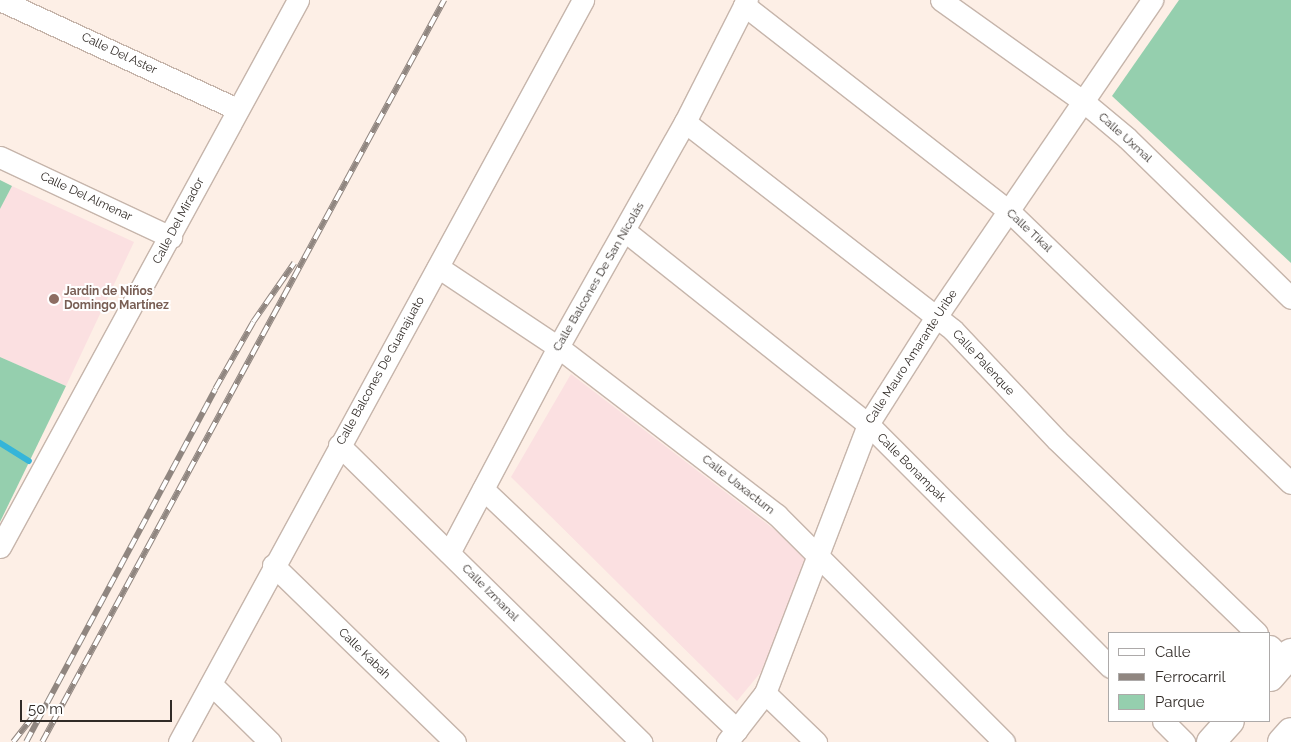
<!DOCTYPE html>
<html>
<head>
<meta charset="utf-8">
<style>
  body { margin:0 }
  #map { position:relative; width:1291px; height:742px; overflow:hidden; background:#fdefe6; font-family:Raleway,sans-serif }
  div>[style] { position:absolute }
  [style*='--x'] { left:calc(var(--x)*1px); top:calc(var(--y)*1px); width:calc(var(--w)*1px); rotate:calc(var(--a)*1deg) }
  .education>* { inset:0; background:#fbe0e1 }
  .green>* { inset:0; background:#95cfae }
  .stream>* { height:6px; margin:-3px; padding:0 3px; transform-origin:3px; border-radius:3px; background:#35b5d9 }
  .roads { filter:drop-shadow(1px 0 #c6b5ab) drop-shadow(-1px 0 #c6b5ab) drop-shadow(0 1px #c6b5ab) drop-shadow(0 -1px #c6b5ab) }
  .minor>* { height:21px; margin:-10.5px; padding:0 10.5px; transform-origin:10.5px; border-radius:10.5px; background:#fff }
  .tertiary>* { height:28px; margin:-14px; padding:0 14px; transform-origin:14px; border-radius:14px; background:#fff }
  .rail>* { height:5.5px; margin-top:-2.75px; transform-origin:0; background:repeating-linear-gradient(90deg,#fff 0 11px,#908680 0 22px); box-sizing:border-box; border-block:1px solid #908680 }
  .dots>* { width:14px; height:14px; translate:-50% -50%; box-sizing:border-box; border:2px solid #fff; border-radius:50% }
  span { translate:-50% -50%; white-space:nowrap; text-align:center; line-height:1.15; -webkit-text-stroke:4px #fff; paint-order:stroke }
  .street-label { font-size:12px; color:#312b27 }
  .education-label { font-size:12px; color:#785e54; font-weight:700 }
  .left { translate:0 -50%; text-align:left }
  .legend { position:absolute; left:1108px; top:632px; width:162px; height:90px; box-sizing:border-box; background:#fff; border:1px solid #adaaa9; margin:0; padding:6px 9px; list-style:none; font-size:15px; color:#312b27 }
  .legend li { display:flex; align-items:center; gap:10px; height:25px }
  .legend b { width:25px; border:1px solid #adaaa9 }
  .scale { position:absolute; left:20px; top:700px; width:152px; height:22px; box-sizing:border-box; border:2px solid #312b27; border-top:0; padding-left:6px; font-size:15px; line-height:18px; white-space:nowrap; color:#312b27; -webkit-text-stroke:4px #fff; paint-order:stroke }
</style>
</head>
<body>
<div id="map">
  <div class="education">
    <i style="clip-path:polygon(12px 186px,134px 242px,66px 386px,0 357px,0 209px)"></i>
    <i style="clip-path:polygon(571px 374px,809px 556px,761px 672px,737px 701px,511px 477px)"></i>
  </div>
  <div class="green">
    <i style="clip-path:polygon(1179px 0,1291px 0,1291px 263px,1112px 96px)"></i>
    <i style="clip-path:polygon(0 180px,12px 186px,0 209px)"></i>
    <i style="clip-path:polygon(0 357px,66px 386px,0 522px)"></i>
  </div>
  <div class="stream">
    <i style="--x:0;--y:443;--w:34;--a:32"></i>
  </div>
  <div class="roads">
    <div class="minor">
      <i style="--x:0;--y:0;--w:261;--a:24.7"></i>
      <i style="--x:941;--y:0;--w:176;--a:35.5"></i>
      <i style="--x:1084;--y:102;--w:56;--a:39.9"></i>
      <i style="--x:1127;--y:138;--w:229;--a:44.3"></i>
      <i style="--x:744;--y:5;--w:337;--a:37.9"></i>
      <i style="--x:1010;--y:212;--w:390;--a:44"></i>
      <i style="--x:685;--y:122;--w:339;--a:37.8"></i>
      <i style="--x:953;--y:330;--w:151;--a:46.6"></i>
      <i style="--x:1057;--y:440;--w:278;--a:44"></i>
      <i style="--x:0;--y:157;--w:189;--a:25.1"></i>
      <i style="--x:625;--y:231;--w:310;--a:38.5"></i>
      <i style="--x:868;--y:424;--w:343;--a:45.1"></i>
      <i style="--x:438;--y:267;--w:144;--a:33.7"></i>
      <i style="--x:558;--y:347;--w:276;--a:37.5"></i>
      <i style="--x:777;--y:515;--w:321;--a:45"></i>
      <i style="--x:339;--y:445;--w:424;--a:44.5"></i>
      <i style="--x:483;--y:489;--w:350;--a:43.5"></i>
      <i style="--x:0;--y:547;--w:623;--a:-61.42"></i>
      <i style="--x:449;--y:553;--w:233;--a:-62.1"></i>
      <i style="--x:558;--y:347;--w:258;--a:-60.6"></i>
      <i style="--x:685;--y:122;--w:137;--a:-63.1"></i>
      <i style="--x:273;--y:565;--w:254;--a:44.2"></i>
      <i style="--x:1270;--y:646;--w:21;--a:45"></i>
      <i style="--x:211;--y:684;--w:83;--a:44.5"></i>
      <i style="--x:765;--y:693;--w:71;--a:43.9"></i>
      <i style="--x:1163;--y:721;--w:30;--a:45"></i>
      <i style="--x:179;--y:742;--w:845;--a:-61.43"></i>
      <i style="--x:727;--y:742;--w:62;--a:-52.2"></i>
      <i style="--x:765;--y:693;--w:288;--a:-69"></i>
      <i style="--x:868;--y:424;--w:127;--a:-57.6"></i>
      <i style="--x:936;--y:317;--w:384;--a:-55.7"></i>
    </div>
    <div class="tertiary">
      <i style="--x:1270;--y:677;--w:32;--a:-49"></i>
      <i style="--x:1211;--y:742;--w:28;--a:-48"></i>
      <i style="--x:1282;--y:742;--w:13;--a:-48"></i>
    </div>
  </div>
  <div class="rail">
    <i style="--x:13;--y:742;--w:33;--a:-52"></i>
    <i style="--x:26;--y:742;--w:400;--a:-61.8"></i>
    <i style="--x:215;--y:389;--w:77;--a:-60.4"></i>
    <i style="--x:253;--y:322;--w:72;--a:-55.2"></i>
    <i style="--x:42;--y:742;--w:844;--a:-61.55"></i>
  </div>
  <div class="dots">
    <i style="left:54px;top:299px;background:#8d6e63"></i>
  </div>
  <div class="street-label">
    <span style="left:119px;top:54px;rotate:25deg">Calle Del Aster</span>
    <span style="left:1125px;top:138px;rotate:42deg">Calle Uxmal</span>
    <span style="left:86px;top:197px;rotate:25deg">Calle Del Almenar</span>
    <span style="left:179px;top:221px;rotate:-62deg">Calle Del Mirador</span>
    <span style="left:1029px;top:231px;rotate:43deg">Calle Tikal</span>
    <span style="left:599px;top:277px;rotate:-60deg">Calle Balcones De San Nicolás</span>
    <span style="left:912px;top:357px;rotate:-57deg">Calle Mauro Amarante Uribe</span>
    <span style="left:983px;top:363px;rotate:47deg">Calle Palenque</span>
    <span style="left:381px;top:371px;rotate:-61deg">Calle Balcones De Guanajuato</span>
    <span style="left:911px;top:468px;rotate:45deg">Calle Bonampak</span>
    <span style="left:738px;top:485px;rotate:38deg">Calle Uaxactum</span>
    <span style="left:490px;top:593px;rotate:45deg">Calle Izmanal</span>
    <span style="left:364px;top:654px;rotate:44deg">Calle Kabah</span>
  </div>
  <div class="education-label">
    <span class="left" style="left:64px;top:299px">Jardin de Niños<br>Domingo Martínez</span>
  </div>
  <ul class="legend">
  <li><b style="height:6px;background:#fff"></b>Calle</li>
  <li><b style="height:6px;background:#908680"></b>Ferrocarril</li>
  <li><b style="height:14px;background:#95cfae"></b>Parque</li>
  </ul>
  <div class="scale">50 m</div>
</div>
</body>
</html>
